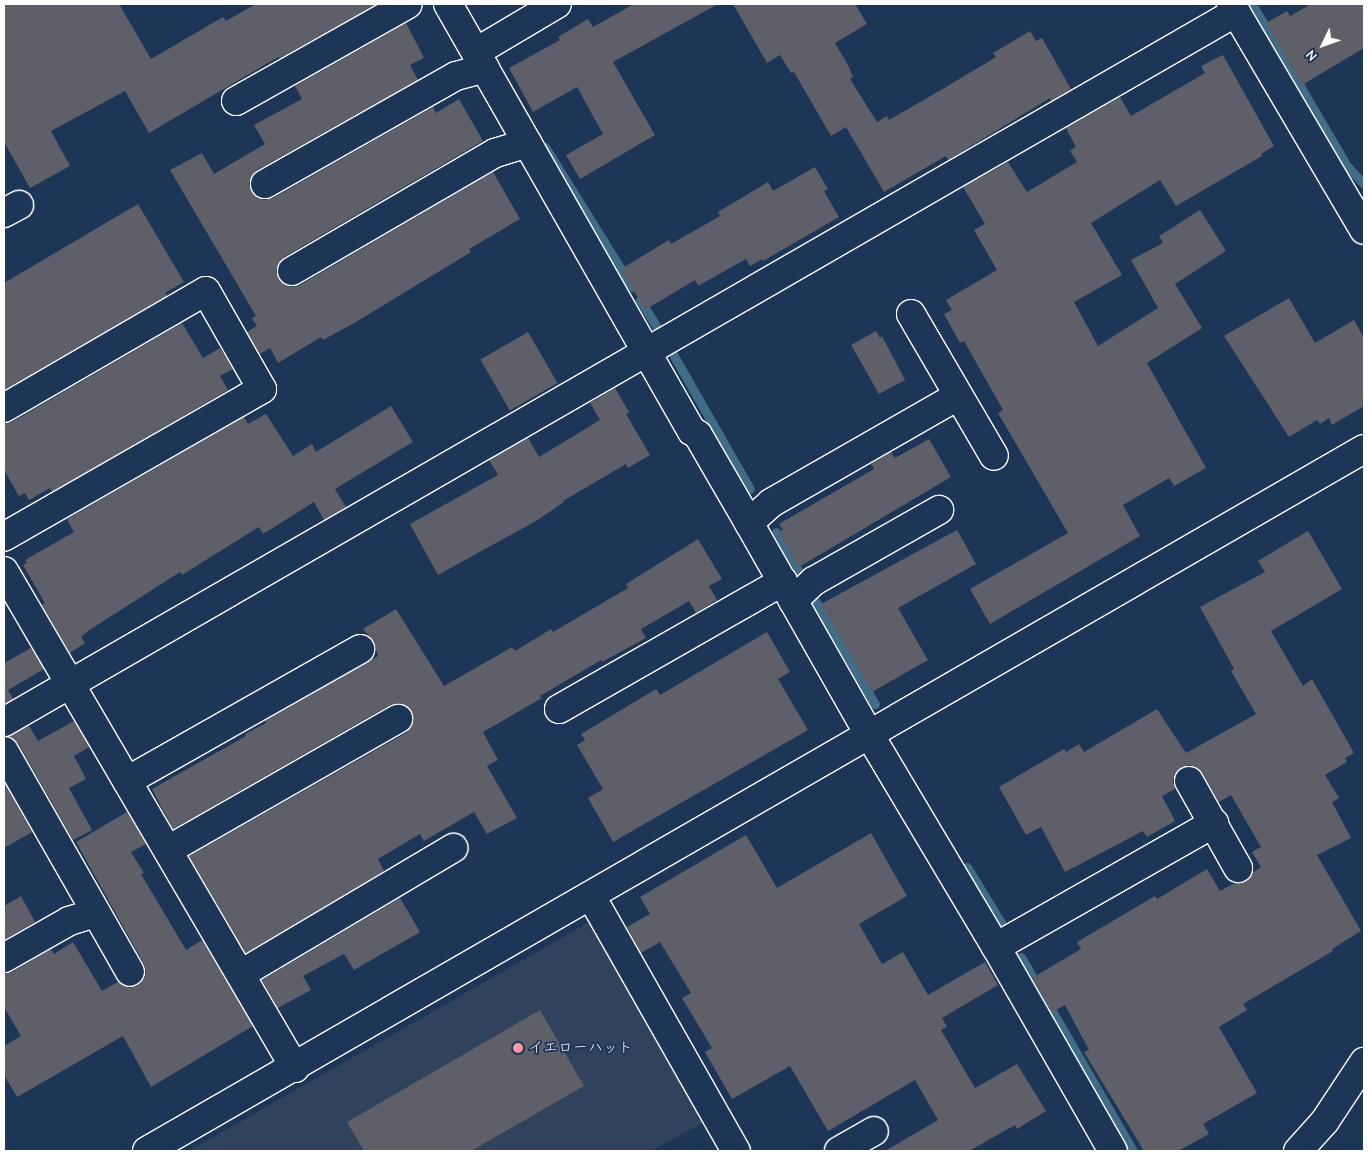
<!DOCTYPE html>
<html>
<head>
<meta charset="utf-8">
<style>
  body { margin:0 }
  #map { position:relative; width:1368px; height:1155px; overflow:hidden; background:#1d3557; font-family:"Comic Neue","Klee One",sans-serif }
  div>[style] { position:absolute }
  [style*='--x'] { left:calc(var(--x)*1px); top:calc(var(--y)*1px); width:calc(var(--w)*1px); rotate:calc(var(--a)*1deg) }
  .built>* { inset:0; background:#30425c }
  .stream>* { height:9px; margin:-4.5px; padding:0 4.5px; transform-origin:4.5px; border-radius:4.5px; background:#406c86 }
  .building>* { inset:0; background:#5e5f68; transform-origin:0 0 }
  .roads { filter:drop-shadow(1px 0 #fff) drop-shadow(-1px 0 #fff) drop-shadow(0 1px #fff) drop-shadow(0 -1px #fff) }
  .street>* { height:28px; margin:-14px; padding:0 14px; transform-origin:14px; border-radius:14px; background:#1d3557 }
  .secondary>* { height:28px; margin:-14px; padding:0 14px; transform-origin:14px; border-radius:14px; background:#1d3557 }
  .dots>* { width:14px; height:14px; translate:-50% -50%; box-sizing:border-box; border:2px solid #1d3557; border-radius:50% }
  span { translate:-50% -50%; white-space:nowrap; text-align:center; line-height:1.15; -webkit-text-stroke:4px #1d3557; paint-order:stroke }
  .poi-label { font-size:15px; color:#fff }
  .left { translate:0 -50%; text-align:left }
  .frame { position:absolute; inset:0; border:5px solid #fff; pointer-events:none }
  .north { position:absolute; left:1298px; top:20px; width:50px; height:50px; -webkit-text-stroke:4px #1d3557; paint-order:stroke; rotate:228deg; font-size:14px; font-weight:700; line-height:20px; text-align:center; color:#fff }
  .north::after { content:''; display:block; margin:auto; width:18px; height:22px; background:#fff; clip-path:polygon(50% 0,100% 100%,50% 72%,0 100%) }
</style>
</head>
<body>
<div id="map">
  <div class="built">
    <i style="clip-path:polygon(593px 920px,708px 1120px,651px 1151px,189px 1151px)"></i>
  </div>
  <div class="stream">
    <i style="--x:1252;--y:4;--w:188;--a:59.6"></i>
    <i style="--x:1347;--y:166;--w:25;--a:47"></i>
    <i style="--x:545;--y:147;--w:165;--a:58.1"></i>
    <i style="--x:640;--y:300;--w:32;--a:58"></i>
    <i style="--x:670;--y:349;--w:161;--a:60.3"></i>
    <i style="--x:776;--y:532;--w:54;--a:60.1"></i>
    <i style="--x:816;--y:602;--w:118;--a:60"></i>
    <i style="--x:967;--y:867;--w:73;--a:58.5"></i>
    <i style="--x:1021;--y:957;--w:224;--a:60"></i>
  </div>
  <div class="building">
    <i style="clip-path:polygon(4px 4px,119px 4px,151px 59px,223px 17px,226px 21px,256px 4px,377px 4px,280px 58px,278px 57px,149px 133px,125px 91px,51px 131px,70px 166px,30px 188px,4px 142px)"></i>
    <i style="clip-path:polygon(634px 4px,718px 4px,613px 62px,655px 135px,580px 179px,566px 155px,603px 134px,577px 87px,533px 112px,509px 68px,560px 40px,558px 37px,588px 19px,593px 27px)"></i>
    <i style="clip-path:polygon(733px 4px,855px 4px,867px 24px,835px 43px,848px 65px,853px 77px,850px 79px,877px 122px,887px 116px,889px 120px,946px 87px,996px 57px,993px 53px,1030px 31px,1036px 41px,1042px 38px,1071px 89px,1051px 101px,1050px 98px,948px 160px,946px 156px,884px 192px,846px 127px,831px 136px,794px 72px,791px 73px,780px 55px,767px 63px)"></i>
    <i style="clip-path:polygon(1311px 4px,1364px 4px,1364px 48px,1302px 85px,1266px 23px,1287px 11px,1290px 16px)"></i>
    <i style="clip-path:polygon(406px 23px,424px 58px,410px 65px,418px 80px,257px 170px,252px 176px,249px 183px,252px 192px,257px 197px,264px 200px,273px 198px,433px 107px,436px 113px,459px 99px,483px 141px,284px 257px,279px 263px,276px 271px,279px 279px,284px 284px,292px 287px,300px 285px,493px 172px,520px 219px,469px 249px,471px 252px,356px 322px,323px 340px,321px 337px,278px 363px,270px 348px,260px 354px,247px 332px,257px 326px,252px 318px,256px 316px,170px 170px,202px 153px,214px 174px,265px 144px,254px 125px,302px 99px,295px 86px)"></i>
    <i style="clip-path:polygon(1223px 55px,1274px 146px,1261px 154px,1262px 156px,1176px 206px,1160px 180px,1091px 223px,1122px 275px,1074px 302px,1098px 346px,1158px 308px,1131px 260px,1163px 243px,1159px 236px,1200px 210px,1226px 251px,1175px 284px,1202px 328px,1147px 363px,1206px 468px,1174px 486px,1169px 478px,1123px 505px,1140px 536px,990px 624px,970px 589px,1068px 533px,998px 413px,1003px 410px,964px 341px,960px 343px,944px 314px,952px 310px,946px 300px,997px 270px,974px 230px,985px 224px,963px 187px,1008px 162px,1027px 192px,1077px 162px,1070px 151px,1076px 147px,1066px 128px,1120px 97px,1131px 116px,1205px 73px,1201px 66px)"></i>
    <i style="clip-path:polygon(815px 167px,828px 189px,824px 191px,839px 217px,763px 261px,762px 259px,750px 266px,746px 259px,698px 286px,695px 280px,645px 310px,621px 269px,669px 240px,671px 244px,720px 216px,718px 212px,768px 182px,773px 191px)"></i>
    <i style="clip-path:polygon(138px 204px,184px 282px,165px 293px,167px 296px,4px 390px,4px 283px)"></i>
    <i style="clip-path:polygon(1289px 298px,1315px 343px,1354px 320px,1364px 338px,1364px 406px,1332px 425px,1329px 418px,1320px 424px,1317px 420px,1289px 437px,1224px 336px)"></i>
    <i style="clip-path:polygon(182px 323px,203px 358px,220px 348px,233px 369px,220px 376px,228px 390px,52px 492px,50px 488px,29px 500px,25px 493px,19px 496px,4px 470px,4px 424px,12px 422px)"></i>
    <i style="clip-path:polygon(876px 331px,880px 338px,882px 336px,905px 380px,879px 394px,851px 345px)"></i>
    <i style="left:528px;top:332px;width:59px;height:55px;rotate:60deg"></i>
    <i style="clip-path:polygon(615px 388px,629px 412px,626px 414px,650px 455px,628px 468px,626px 464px,563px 501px,564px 502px,536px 521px,438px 575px,410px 524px,498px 475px,489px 460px,528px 438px,539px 457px,600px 420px,590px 403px)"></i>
    <i style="clip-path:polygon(391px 406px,413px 442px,335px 489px,346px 507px,324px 520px,314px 502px,263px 534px,259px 527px,182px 575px,180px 572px,88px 631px,81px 637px,85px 643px,70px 653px,42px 605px,45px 603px,23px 565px,27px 563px,25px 560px,74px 532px,67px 519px,244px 417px,248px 424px,266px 414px,293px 456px,312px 444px,316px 452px)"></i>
    <i style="clip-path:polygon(929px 439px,951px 477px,799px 567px,779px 532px,783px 530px,779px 524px,874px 469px,871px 464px,891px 452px,895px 458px)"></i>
    <i style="clip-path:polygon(957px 530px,976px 564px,898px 608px,928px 660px,872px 692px,821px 604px)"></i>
    <i style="clip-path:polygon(1308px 531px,1342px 589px,1271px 631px,1303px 686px,1312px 679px,1354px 753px,1345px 758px,1347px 762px,1325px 775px,1339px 798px,1332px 802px,1351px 838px,1317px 855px,1361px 931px,1332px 949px,1333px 951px,1243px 1004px,1247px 1010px,1219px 1027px,1257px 1093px,1203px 1124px,1209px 1134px,1178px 1151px,1144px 1151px,1084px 1052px,1089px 1050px,1065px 1005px,1053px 1012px,1032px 978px,1081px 949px,1077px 942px,1155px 896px,1157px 899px,1207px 869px,1220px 891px,1235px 883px,1246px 881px,1252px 873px,1261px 867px,1252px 852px,1261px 847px,1231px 795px,1219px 802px,1202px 773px,1196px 767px,1189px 765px,1181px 768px,1175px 774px,1173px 781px,1175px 789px,1162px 796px,1175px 821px,1147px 837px,1143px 831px,1065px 872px,1041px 827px,1026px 835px,999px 787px,1064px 749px,1066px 752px,1079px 744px,1084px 752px,1157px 709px,1186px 753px,1256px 714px,1231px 671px,1234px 669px,1200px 607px,1265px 572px,1258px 561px)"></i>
    <i style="clip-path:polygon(698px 539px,722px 579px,709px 586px,717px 600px,696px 613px,689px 601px,641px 629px,646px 638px,602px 662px,601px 660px,540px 696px,542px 698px,483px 732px,498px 760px,487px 766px,517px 818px,487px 834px,474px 812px,424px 841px,420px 834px,378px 859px,384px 871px,246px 953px,189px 856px,406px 733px,411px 727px,414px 720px,411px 711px,406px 706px,399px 703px,390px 705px,173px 829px,152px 789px,246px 736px,245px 734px,266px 723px,265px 721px,378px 656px,374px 642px,363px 629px,396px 609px,444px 686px,512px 647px,515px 651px,551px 629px,553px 632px,628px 588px,626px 584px)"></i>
    <i style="clip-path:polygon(767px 632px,790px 672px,778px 679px,808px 730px,613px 842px,588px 798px,603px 789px,577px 745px,585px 740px,581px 734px,656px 689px,660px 695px)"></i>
    <i style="clip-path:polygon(31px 648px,44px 669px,8px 690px,13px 699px,4px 704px,4px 663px)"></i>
    <i style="clip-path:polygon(74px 721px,89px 747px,74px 756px,86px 779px,69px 788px,92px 830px,73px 840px,18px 743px,8px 736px,29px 726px,38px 741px)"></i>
    <i style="clip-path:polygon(4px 782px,32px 832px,4px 848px)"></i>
    <i style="clip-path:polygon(127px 812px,146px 844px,131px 852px,144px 873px,141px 874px,186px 950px,202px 940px,253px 1026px,151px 1087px,123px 1036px,17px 1097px,4px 1075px,4px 1046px,21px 1036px,4px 1007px,4px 974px,12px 972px,51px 949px,54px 954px,73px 942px,102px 991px,118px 982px,130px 988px,138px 985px,144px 979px,146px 972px,144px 964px,76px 842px)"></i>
    <i style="clip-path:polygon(871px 833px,907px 896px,859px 924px,882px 964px,903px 952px,928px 995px,985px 962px,998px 985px,942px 1018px,947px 1027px,941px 1030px,975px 1088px,1017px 1064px,1046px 1111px,1017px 1129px,1015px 1125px,969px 1151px,885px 1151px,938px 1120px,915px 1080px,828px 1131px,790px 1066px,732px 1099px,705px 1052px,712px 1048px,682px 998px,691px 993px,660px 942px,641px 953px,627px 927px,650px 914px,640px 897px,746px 835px,777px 888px)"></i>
    <i style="clip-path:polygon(21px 896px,35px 922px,4px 940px,4px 906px)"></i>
    <i style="clip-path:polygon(400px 898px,420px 932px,354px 970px,344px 954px,303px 976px,311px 990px,278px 1008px,262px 980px)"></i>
    <i style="clip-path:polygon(540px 1010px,584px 1086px,471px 1151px,364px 1151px,347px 1122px)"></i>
  </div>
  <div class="roads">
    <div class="street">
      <i style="--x:448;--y:4;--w:492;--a:60.3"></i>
      <i style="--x:692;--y:431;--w:7;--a:34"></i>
      <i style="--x:698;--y:435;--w:102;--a:59.9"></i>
      <i style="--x:749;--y:523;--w:243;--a:60.4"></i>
      <i style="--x:869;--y:734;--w:248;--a:59.2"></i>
      <i style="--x:996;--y:947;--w:235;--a:60.2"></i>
      <i style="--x:476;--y:52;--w:94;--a:-30.7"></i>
      <i style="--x:236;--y:101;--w:197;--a:-29.4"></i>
      <i style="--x:265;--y:184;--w:219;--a:-29.5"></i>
      <i style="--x:456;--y:76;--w:30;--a:-15"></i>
      <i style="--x:4;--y:213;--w:17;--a:-28"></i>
      <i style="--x:292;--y:271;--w:235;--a:-30.2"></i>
      <i style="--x:495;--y:153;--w:34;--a:-17"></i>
      <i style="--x:911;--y:314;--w:164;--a:59.7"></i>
      <i style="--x:4;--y:408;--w:233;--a:-30.1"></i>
      <i style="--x:206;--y:291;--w:113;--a:60.3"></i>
      <i style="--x:262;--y:389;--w:297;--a:150.2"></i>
      <i style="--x:749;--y:523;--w:30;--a:-42"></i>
      <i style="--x:771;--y:503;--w:215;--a:-29.8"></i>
      <i style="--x:4;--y:571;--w:576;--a:59.65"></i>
      <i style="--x:793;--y:601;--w:29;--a:-44"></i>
      <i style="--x:814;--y:581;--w:144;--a:-29.6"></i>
      <i style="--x:559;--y:709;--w:258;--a:-29.7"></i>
      <i style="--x:4;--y:722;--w:1422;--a:-29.95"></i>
      <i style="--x:4;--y:751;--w:254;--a:60.3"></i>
      <i style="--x:127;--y:781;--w:268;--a:-29.5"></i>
      <i style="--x:1189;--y:781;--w:100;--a:60.6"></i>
      <i style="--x:168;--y:850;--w:265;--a:-29.7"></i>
      <i style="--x:591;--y:896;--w:293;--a:60.4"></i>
      <i style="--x:996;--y:947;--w:251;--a:-29.6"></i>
      <i style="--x:4;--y:958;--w:75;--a:-29.6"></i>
      <i style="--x:69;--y:921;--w:28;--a:-17"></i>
      <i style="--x:241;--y:974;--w:247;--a:-30.7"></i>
      <i style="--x:839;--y:1151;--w:40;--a:-29.7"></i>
      <i style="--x:1298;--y:1151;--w:40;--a:-48"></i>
      <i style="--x:1325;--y:1121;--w:71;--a:-56.5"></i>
    </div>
    <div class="secondary">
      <i style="--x:1231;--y:4;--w:262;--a:59.5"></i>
      <i style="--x:147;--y:1151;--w:1405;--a:-29.98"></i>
    </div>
  </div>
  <div class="dots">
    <i style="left:518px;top:1048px;background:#ff9aa2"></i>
  </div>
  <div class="poi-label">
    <span class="left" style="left:528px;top:1048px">イエローハット</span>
  </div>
  <div class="frame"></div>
  <div class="north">N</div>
</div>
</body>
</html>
